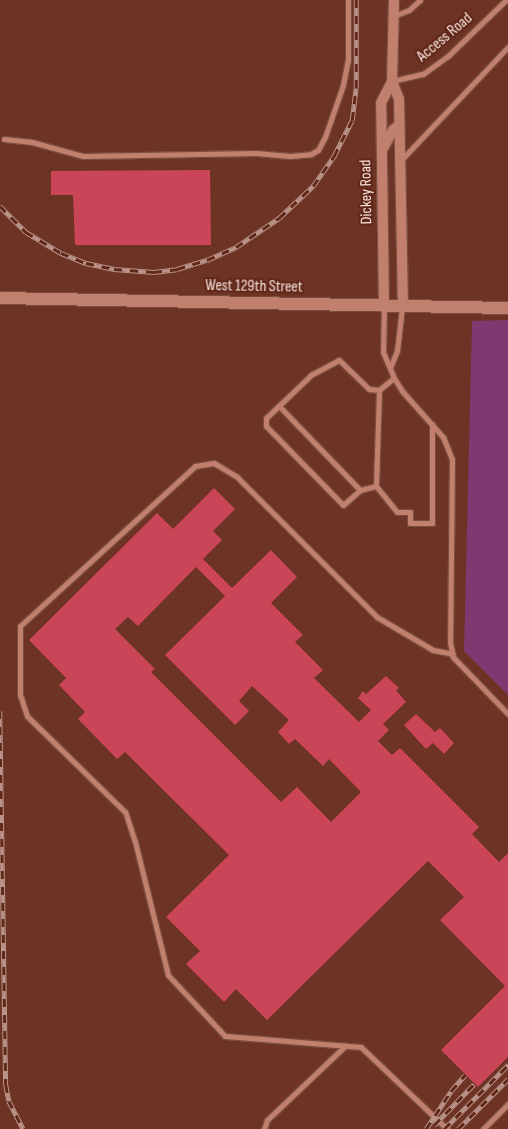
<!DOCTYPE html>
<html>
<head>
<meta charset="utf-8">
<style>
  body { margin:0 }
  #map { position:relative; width:508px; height:1129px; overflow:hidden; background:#6d3324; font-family:"Sofia Sans Condensed",sans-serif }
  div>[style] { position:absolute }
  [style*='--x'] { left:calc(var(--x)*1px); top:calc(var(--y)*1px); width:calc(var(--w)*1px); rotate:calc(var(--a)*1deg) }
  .green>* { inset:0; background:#7e3970 }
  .building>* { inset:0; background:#cb4559 }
  .roads { filter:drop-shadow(1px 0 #7b4d40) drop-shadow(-1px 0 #7b4d40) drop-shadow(0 1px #7b4d40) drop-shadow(0 -1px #7b4d40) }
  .lane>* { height:5px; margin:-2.5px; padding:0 2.5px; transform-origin:2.5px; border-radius:2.5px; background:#c17f6e }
  .street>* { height:10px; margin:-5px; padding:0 5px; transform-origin:5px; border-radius:5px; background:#c17f6e }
  .secondary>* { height:12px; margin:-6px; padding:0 6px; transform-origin:6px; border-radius:6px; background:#c17f6e }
  .rail>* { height:4.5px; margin-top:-2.25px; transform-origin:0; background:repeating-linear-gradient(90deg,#61281a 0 8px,#ba948a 0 16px); box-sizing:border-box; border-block:1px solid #ba948a }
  span { translate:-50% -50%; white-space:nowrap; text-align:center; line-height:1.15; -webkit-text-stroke:4.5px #61281a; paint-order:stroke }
  .street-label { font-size:16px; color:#fae4de }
</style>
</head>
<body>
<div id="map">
  <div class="green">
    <i style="clip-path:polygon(508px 320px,508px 695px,464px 651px,472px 321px)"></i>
  </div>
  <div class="building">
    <i style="clip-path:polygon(210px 170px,211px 245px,75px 245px,73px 195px,51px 195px,51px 171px)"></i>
    <i style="clip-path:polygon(evenodd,214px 488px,235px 509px,213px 531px,222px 540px,203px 559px,232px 588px,271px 550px,297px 577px,271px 603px,303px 635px,295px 642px,323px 670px,314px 678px,359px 722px,371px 710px,358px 698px,363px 691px,366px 694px,386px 676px,399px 688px,396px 690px,406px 702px,383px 724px,389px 730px,378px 741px,392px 755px,400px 748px,479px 827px,472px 834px,499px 862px,508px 853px,508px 1057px,478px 1087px,441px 1050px,505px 986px,440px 920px,464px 897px,428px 861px,267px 1020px,236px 989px,224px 1002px,186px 964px,200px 951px,166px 917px,229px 855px,125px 752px,117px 759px,78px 719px,85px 712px,59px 685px,66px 678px,29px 640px,157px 513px,173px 529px,214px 488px,196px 567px,225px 596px,165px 655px,235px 725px,249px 711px,239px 701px,252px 686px,289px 720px,278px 732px,289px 744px,295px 739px,323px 766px,329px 759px,361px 792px,331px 822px,297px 787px,281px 802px,151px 672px,155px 669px,115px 629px,128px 617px,138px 626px,196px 567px)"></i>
    <i style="clip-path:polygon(416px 714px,435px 732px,440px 728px,454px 743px,444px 754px,433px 743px,426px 749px,404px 725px)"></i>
  </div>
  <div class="roads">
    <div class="lane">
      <i style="--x:394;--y:16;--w:16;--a:-22"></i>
      <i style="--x:409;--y:10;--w:15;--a:-42"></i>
      <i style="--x:392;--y:81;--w:32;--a:-13"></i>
      <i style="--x:423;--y:74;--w:32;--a:-36"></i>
      <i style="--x:449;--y:55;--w:79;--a:-44"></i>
      <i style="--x:4;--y:139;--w:28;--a:6"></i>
      <i style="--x:32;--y:142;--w:53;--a:15.4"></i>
      <i style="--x:83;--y:156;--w:173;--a:-1"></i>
      <i style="--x:256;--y:153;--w:34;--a:5"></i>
      <i style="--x:290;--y:156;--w:21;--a:-5"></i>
      <i style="--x:311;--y:154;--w:8;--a:-30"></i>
      <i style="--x:318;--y:150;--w:15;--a:-62"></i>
      <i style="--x:325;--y:137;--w:55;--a:-70.9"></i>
      <i style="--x:343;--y:85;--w:26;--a:-79"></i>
      <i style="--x:348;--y:59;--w:59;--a:-90"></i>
      <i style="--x:402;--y:159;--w:154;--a:-46.6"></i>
      <i style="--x:384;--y:306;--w:46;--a:91.2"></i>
      <i style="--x:383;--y:352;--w:28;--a:67"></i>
      <i style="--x:394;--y:378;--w:15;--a:58"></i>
      <i style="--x:402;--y:391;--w:62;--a:48.3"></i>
      <i style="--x:443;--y:437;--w:24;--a:68"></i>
      <i style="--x:452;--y:459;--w:183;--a:90.6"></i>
      <i style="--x:450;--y:642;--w:15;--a:79"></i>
      <i style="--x:453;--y:657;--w:79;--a:46"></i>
      <i style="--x:390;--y:368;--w:18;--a:-68"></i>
      <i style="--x:397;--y:351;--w:44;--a:-83.5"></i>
      <i style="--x:379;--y:390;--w:10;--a:-174"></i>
      <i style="--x:369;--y:389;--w:42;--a:-136"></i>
      <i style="--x:339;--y:360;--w:32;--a:152"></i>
      <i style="--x:311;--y:375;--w:62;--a:136.3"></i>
      <i style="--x:266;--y:418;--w:8;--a:90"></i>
      <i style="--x:266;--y:426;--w:110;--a:45.7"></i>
      <i style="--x:343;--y:505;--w:23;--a:-41"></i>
      <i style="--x:360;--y:490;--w:16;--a:-14"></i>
      <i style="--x:376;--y:486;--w:96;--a:-88.2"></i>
      <i style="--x:379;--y:390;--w:19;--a:-39"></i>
      <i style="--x:279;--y:406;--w:117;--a:46"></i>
      <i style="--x:376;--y:486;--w:33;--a:51"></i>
      <i style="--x:397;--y:512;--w:13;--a:0"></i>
      <i style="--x:410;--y:512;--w:11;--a:90"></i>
      <i style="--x:410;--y:523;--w:22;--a:0"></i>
      <i style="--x:432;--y:523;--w:99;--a:-90"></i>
      <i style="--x:264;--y:1129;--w:9;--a:-72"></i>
      <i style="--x:267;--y:1120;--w:108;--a:-43.5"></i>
      <i style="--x:447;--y:1129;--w:119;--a:-136.4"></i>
      <i style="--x:361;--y:1047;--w:136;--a:-175.4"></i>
      <i style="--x:225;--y:1036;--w:83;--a:-133.1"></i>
      <i style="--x:168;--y:975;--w:137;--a:-103.9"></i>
      <i style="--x:135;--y:842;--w:32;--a:-108"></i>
      <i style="--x:125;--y:812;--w:137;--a:-135.6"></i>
      <i style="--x:27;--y:716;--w:22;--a:-108"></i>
      <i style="--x:20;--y:695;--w:69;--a:-90"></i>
      <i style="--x:20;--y:626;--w:237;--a:-42.4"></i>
      <i style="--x:195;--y:466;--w:19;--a:-9"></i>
      <i style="--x:214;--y:463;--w:27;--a:31"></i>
      <i style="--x:237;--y:477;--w:198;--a:45"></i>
      <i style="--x:377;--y:617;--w:65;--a:30.5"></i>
      <i style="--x:433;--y:650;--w:20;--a:11"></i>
      <i style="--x:483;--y:1129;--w:35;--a:-45"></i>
    </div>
    <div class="street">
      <i style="--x:394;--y:0;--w:81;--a:91.4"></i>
      <i style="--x:392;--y:81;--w:19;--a:69"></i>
      <i style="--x:399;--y:99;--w:207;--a:88.9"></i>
      <i style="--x:382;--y:150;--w:23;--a:-61"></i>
      <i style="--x:393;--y:130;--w:8;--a:-40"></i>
      <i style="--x:384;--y:306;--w:203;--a:-90.8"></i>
      <i style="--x:381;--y:103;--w:25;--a:-63"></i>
    </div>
    <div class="secondary">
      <i style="--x:0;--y:298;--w:508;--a:1.13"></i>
    </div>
  </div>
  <div class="rail">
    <i style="--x:0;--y:206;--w:37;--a:45"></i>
    <i style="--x:26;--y:232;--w:41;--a:31"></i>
    <i style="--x:61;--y:253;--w:27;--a:22"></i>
    <i style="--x:86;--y:263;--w:29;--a:12"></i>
    <i style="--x:114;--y:269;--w:40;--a:4.3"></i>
    <i style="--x:154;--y:272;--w:23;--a:-7"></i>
    <i style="--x:177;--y:269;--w:31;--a:-17"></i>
    <i style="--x:207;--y:260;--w:32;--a:-24"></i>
    <i style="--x:236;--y:247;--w:52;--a:-34"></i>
    <i style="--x:279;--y:218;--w:47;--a:-43.3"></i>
    <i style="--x:313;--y:186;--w:37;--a:-55"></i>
    <i style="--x:334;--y:156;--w:40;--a:-63.4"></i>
    <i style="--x:352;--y:120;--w:32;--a:-83"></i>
    <i style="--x:356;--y:88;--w:88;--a:-90"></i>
    <i style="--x:0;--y:711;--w:374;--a:89.1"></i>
    <i style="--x:6;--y:1085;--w:16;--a:79"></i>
    <i style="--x:9;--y:1101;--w:31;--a:63"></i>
    <i style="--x:434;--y:1125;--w:57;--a:-45.7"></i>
    <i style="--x:426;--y:1129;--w:45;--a:-56.7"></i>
    <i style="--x:451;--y:1091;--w:21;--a:-49"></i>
    <i style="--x:444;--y:1129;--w:91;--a:-45"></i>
    <i style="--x:458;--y:1129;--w:71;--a:-45"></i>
  </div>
  <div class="street-label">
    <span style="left:445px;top:38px;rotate:-40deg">Access Road</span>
    <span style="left:367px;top:192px;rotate:-91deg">Dickey Road</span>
    <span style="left:254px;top:287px;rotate:1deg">West 129th Street</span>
  </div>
</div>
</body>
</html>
